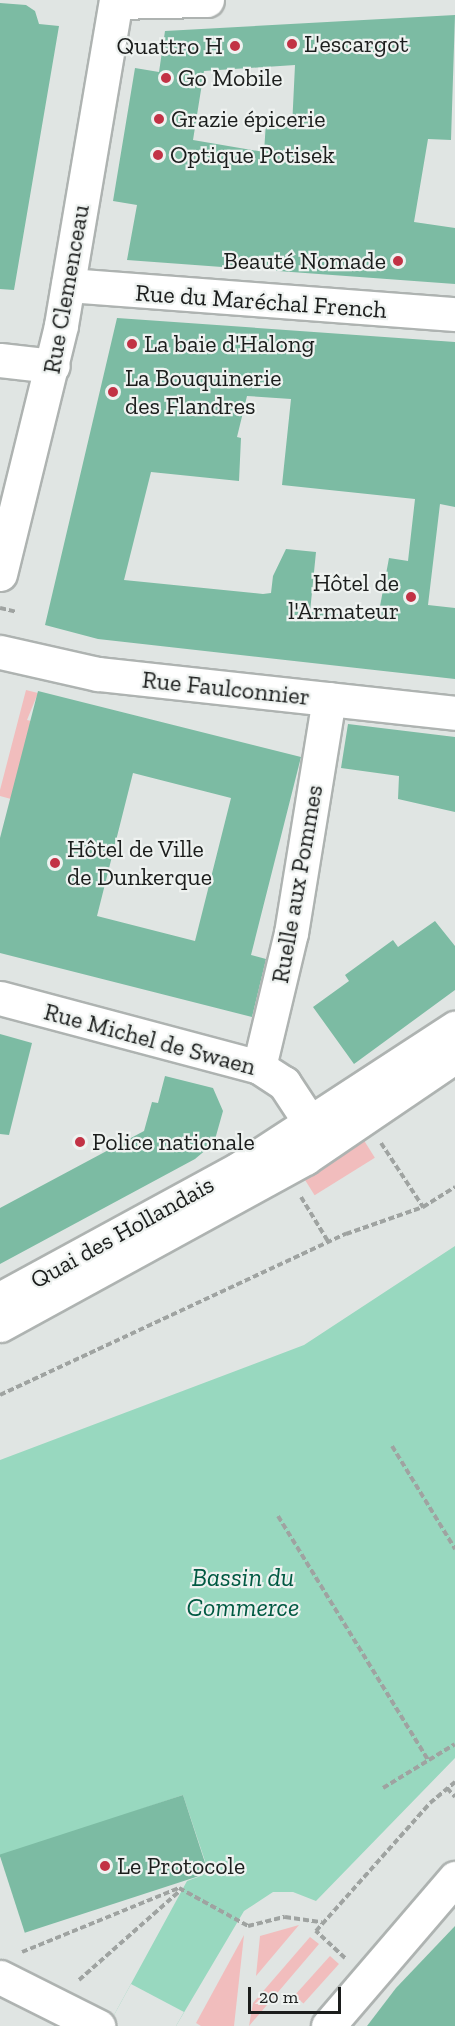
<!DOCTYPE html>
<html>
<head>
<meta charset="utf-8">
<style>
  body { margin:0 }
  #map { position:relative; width:455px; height:2026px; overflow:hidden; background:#e0e5e3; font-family:"Zilla Slab",serif }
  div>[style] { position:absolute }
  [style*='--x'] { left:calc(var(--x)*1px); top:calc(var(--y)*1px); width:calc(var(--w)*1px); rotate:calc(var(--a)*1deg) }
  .green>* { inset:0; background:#f1bdbd; transform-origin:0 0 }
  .water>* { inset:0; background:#98d8bf }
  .pier>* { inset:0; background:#e0e5e3 }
  .building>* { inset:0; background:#7cbba3; transform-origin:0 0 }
  .path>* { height:4px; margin-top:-2px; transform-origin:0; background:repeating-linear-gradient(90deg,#9fa3a1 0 6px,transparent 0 9px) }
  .roads { filter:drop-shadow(2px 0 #aeb3b1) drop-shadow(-2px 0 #aeb3b1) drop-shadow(0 2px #aeb3b1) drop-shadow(0 -2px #aeb3b1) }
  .minor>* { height:33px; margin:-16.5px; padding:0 16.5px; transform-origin:16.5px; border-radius:16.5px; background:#fff }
  .major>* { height:33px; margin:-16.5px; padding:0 16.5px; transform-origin:16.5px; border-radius:16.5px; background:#fff }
  .dots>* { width:16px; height:16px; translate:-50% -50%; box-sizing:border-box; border:3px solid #eef2f0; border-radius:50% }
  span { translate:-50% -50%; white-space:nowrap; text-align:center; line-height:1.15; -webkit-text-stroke:4.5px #eef2f0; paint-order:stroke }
  .poi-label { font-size:24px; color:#1b1d1c }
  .left { translate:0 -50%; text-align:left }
  .right { translate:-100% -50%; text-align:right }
  .street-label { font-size:24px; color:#1b1d1c }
  .water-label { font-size:26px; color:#015942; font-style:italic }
  .scale { position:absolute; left:248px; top:1987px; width:93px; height:27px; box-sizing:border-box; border:3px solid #1b1d1c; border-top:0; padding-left:8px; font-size:18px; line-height:21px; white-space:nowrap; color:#1b1d1c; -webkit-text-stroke:4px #eef2f0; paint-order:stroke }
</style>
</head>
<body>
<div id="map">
  <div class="green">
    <i style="clip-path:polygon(26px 690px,38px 693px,27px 720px,31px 721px,11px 799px,0 796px,0 790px)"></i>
    <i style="left:360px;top:1134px;width:28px;height:71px;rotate:58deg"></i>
    <i style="clip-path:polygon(299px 1925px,256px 1976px,260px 1936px)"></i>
    <i style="clip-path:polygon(244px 1935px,234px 2026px,201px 2026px,196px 2023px)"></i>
    <i style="clip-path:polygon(310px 1937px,319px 1944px,249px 2026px,253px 2003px)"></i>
    <i style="left:330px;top:1956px;width:12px;height:53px;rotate:42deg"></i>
  </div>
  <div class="water">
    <i style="clip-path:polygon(455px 1246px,455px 1758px,316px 1901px,293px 1892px,273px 1892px,244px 1911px,176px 2026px,108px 2026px,187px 1881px,209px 1873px,183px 1795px,0 1857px,0 1460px,304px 1345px)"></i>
  </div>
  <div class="pier">
    <i style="clip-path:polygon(131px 1984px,184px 2012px,176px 2026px,108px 2026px)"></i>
  </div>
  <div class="building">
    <i style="clip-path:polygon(0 3px,26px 5px,35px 11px,39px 24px,59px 26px,14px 290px,0 289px)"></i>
    <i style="clip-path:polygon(evenodd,455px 15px,451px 140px,428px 139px,414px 222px,455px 228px,455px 284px,127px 260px,137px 205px,113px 201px,135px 68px,159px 72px,165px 31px,455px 15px,295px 65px,292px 127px,266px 122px,264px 152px,193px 140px,204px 71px,295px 65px)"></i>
    <i style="clip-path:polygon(evenodd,117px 318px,455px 342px,455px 507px,440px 504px,428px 605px,455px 608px,455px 679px,98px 639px,45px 625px,117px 318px,247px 396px,291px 399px,282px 485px,415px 499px,408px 561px,389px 558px,378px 617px,310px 612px,316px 552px,286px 549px,273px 576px,271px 593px,263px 594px,124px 580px,151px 472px,239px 481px,241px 438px,237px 437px,247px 396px)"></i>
    <i style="clip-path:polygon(evenodd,38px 691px,301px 757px,251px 955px,266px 959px,252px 1017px,0 953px,0 838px,38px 691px,133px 773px,231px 798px,195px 941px,97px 916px,133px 773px)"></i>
    <i style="clip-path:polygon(348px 724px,455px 737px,455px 812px,398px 799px,399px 776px,341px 768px)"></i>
    <i style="clip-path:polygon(435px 921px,455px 946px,455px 990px,354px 1064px,313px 1007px,349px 981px,345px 975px,393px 940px,398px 947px)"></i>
    <i style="clip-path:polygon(0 1034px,32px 1043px,9px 1135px,0 1134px)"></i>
    <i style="clip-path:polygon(165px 1076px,213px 1088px,223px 1111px,214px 1143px,195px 1159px,0 1264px,0 1208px,144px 1131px,152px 1102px,158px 1103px)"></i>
    <i style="left:183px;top:1795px;width:82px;height:193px;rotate:72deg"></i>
    <i style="clip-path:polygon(455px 1926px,455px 2026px,367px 2026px,396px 1988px)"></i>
  </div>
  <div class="path">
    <i style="--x:0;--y:608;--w:17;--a:13"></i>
    <i style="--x:381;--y:1143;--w:77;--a:56.7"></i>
    <i style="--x:301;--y:1197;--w:54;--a:58.7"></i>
    <i style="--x:0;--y:1395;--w:382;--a:-25"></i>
    <i style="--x:346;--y:1234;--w:82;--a:-19.3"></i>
    <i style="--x:423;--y:1207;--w:38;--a:-32"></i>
    <i style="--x:392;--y:1446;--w:121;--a:58.5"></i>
    <i style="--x:278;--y:1516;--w:286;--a:58.4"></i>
    <i style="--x:383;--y:1788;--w:84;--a:-31.4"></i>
    <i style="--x:447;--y:1788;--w:12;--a:48"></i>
    <i style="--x:22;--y:1952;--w:170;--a:-22.2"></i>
    <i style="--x:179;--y:1888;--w:79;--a:28.8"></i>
    <i style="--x:248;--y:1926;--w:38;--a:-14"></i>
    <i style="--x:285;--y:1917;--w:37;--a:8"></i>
    <i style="--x:345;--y:1958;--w:40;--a:-137"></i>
    <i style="--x:316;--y:1931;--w:171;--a:-48.3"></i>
    <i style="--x:430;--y:1803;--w:33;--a:-40"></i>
    <i style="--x:79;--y:1980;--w:137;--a:-41.5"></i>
  </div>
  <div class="roads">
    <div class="minor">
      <i style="--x:116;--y:2;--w:91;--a:-1.3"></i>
      <i style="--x:68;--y:285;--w:388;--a:4.3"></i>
      <i style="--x:0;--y:360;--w:53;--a:6.5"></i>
      <i style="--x:0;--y:574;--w:256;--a:-76.2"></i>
      <i style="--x:61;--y:325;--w:330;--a:-80.4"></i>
      <i style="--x:0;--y:652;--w:100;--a:12.7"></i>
      <i style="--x:98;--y:674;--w:359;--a:6.2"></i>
      <i style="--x:0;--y:998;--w:268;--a:14.9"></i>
      <i style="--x:259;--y:1067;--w:30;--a:33"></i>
      <i style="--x:284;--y:1083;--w:73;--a:56.7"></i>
      <i style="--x:259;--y:1067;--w:138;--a:-76.6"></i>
      <i style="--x:291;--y:933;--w:237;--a:-80.8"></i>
      <i style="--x:0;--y:1299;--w:273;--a:-28.6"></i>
      <i style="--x:240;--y:1168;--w:257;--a:-33.1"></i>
      <i style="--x:0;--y:1325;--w:348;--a:-28.7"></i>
      <i style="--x:305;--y:1158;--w:181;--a:-34.2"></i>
      <i style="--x:328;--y:2026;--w:195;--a:-49.4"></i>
    </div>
    <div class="major">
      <i style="--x:0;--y:1977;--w:110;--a:26.6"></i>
    </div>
  </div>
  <div class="dots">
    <i style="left:292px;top:44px;background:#c23245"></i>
    <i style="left:235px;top:46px;background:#c23245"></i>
    <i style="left:166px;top:78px;background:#c23245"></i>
    <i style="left:159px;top:119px;background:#c23245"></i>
    <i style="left:158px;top:155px;background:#c23245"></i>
    <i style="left:398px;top:261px;background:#c23245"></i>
    <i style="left:132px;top:344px;background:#c23245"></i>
    <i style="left:113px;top:392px;background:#c23245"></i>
    <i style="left:411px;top:597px;background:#c23245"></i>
    <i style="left:55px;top:863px;background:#c23245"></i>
    <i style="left:80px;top:1142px;background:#c23245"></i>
    <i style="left:105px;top:1866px;background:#c23245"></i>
  </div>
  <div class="poi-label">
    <span class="left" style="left:304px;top:44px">L'escargot</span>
    <span class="right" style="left:223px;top:46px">Quattro H</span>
    <span class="left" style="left:178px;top:78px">Go Mobile</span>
    <span class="left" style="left:171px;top:119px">Grazie épicerie</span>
    <span class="left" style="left:170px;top:155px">Optique Potisek</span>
    <span class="right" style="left:386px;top:261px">Beauté Nomade</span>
    <span class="left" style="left:144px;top:344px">La baie d'Halong</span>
    <span class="left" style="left:125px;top:392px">La Bouquinerie<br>des Flandres</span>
    <span class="right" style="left:399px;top:597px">Hôtel de<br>l'Armateur</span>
    <span class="left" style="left:67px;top:863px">Hôtel de Ville<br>de Dunkerque</span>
    <span class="left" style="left:92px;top:1142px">Police nationale</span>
    <span class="left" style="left:117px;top:1866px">Le Protocole</span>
  </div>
  <div class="street-label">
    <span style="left:66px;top:289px;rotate:-80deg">Rue Clemenceau</span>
    <span style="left:261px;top:301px;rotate:4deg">Rue du Maréchal French</span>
    <span style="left:226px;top:688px;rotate:6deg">Rue Faulconnier</span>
    <span style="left:297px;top:884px;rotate:-80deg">Ruelle aux Pommes</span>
    <span style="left:150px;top:1039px;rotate:15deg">Rue Michel de Swaen</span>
    <span style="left:122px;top:1232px;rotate:-29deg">Quai des Hollandais</span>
  </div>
  <div class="water-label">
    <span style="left:243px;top:1593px">Bassin du<br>Commerce</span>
  </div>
  <div class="scale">20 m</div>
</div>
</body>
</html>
